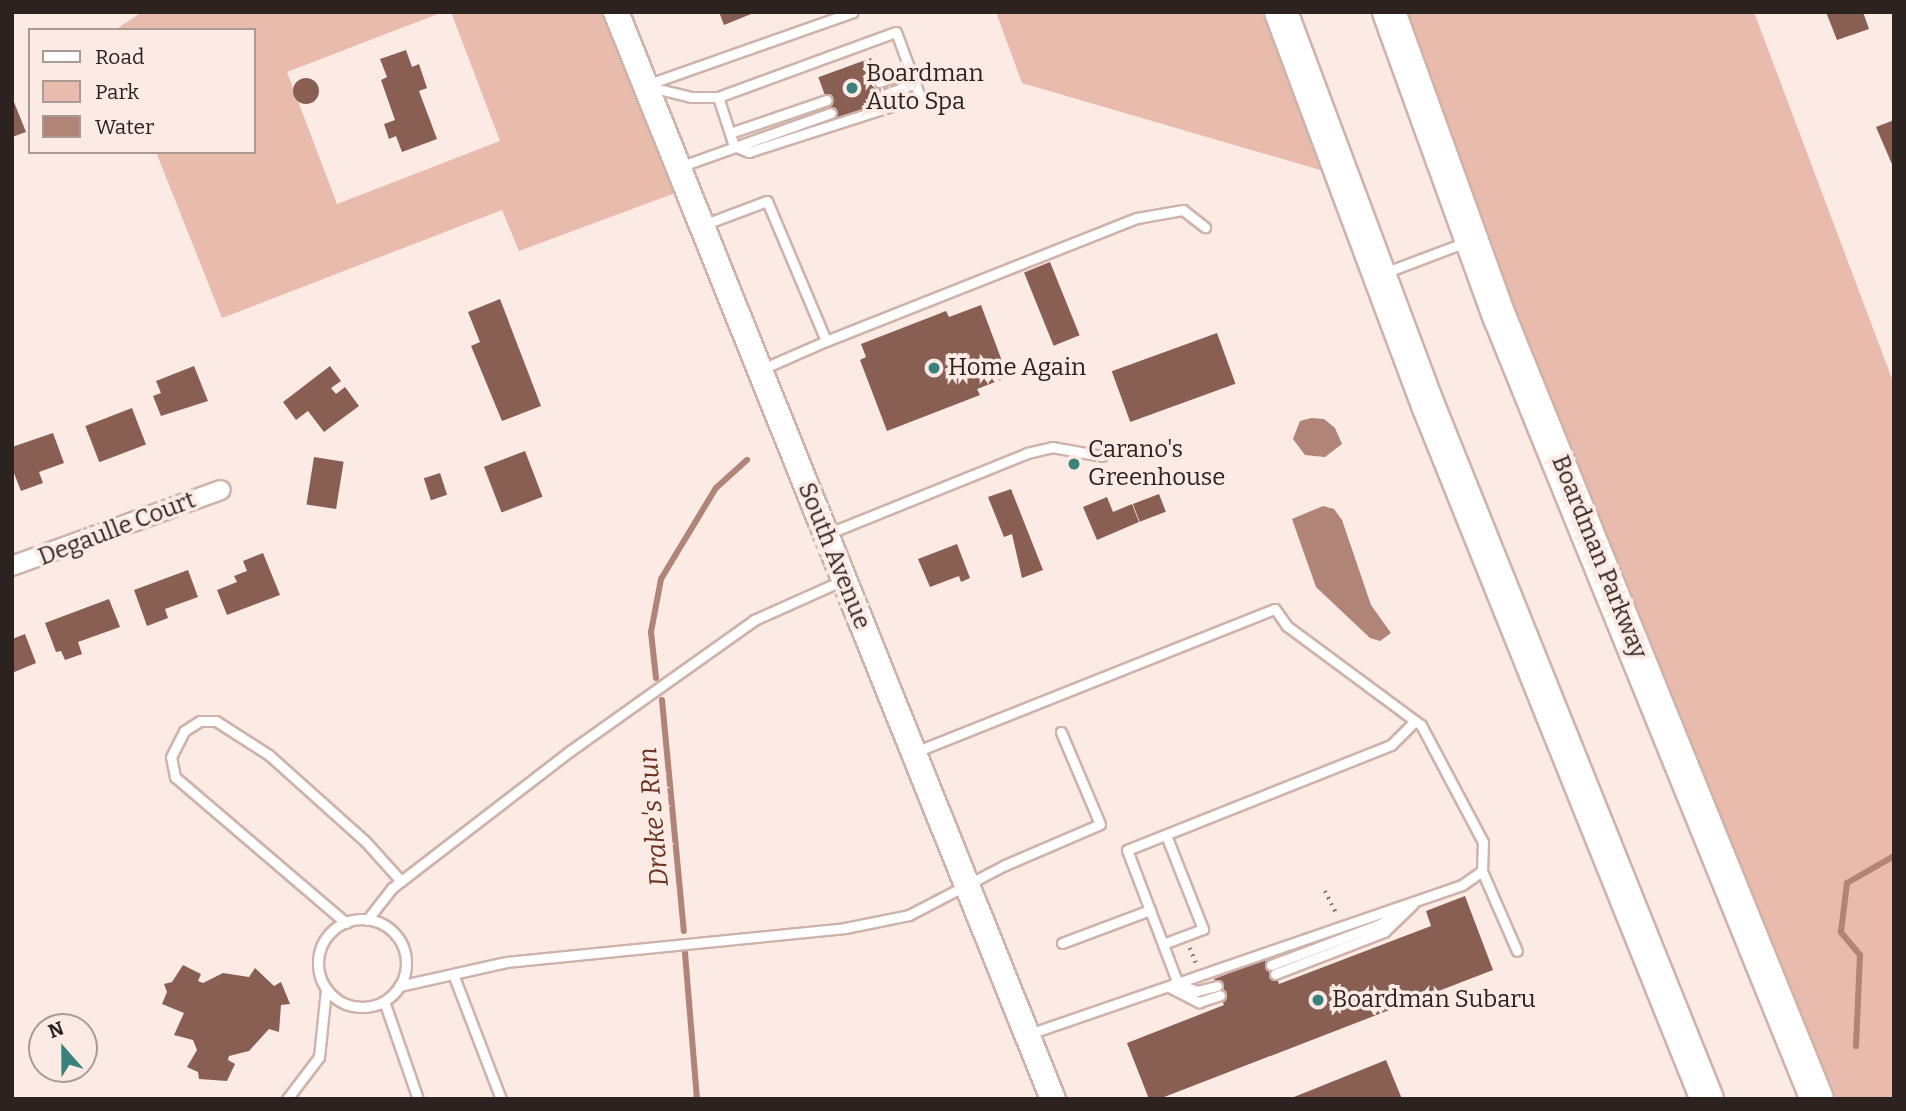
<!DOCTYPE html>
<html>
<head>
<meta charset="utf-8">
<style>
  body { margin:0 }
  #map { position:relative; width:1906px; height:1111px; overflow:hidden; background:#fceae5; font-family:Bitter,serif }
  div>[style] { position:absolute }
  [style*='--x'] { left:calc(var(--x)*1px); top:calc(var(--y)*1px); width:calc(var(--w)*1px); rotate:calc(var(--a)*1deg) }
  .green>* { inset:0; background:#e8bbad }
  .water>* { inset:0; background:#b08476 }
  .stream>* { height:6px; margin:-3px; padding:0 3px; transform-origin:3px; border-radius:3px; background:#b08476 }
  .building>* { inset:0; background:#885f52; transform-origin:0 0 }
  .round { border-radius:50% }
  .path>* { height:3.5px; margin-top:-1.75px; transform-origin:0; background:repeating-linear-gradient(90deg,#8b7e7a 0 2px,transparent 0 7px) }
  .roads { filter:drop-shadow(2px 0 #ceb3ab) drop-shadow(-2px 0 #ceb3ab) drop-shadow(0 2px #ceb3ab) drop-shadow(0 -2px #ceb3ab) }
  .service>* { height:9px; margin:-4.5px; padding:0 4.5px; transform-origin:4.5px; border-radius:4.5px; background:#fff }
  .service>.ring { margin:-4.5px; padding:0; box-sizing:content-box; background:none; border:9px solid #fff; border-radius:50% }
  .minor>* { height:18px; margin:-9px; padding:0 9px; transform-origin:9px; border-radius:9px; background:#fff }
  .secondary>* { height:24px; margin:-12px; padding:0 12px; transform-origin:12px; border-radius:12px; background:#fff }
  .motorway>* { height:32px; margin:-16px; padding:0 16px; transform-origin:16px; border-radius:16px; background:#fff }
  .dots>* { width:19px; height:19px; translate:-50% -50%; box-sizing:border-box; border:4px solid #fceae5; border-radius:50% }
  span { translate:-50% -50%; white-space:nowrap; text-align:center; line-height:1.15; -webkit-text-stroke:7px #fceae5; paint-order:stroke }
  .poi-label { font-size:24px; color:#2c221f }
  .left { translate:0 -50%; text-align:left }
  .street-label { font-size:24px; color:#2c221f }
  .water-label { font-size:26px; color:#6c3220; font-style:italic }
  .frame { position:absolute; inset:0; border:14px solid #2c221f; pointer-events:none }
  .legend { position:absolute; left:28px; top:28px; width:228px; height:126px; box-sizing:border-box; background:#fceae5; border:2px solid #a99a96; margin:0; padding:9px 12px; list-style:none; font-size:21px; color:#2c221f }
  .legend li { display:flex; align-items:center; gap:14px; height:35px }
  .legend b { width:35px; border:2px solid #a99a96 }
  .north { position:absolute; left:28px; top:1013px; width:70px; height:70px; box-sizing:border-box; background:#fceae5; border:2px solid #a99a96; border-radius:50%; rotate:339deg; font-size:19px; font-weight:700; line-height:28px; text-align:center; color:#2c221f }
  .north::after { content:''; display:block; margin:auto; width:24px; height:32px; background:#3b827c; clip-path:polygon(50% 0,100% 100%,50% 72%,0 100%) }
</style>
</head>
<body>
<div id="map">
  <div class="green">
    <i style="clip-path:polygon(142px 12px,443px 12px,287px 72px,337px 204px,500px 141px,451px 12px,616px 12px,686px 189px,519px 251px,502px 210px,222px 318px,156px 152px,254px 152px,254px 30px,115px 30px)"></i>
    <i style="clip-path:polygon(996px 12px,1281px 12px,1341px 176px,1022px 83px)"></i>
    <i style="clip-path:polygon(1389px 12px,1754px 12px,1894px 384px,1894px 1099px,1817px 1099px)"></i>
  </div>
  <div class="water">
    <i style="clip-path:polygon(1311px 418px,1324px 419px,1335px 428px,1342px 444px,1325px 457px,1305px 455px,1293px 439px,1300px 421px)"></i>
    <i style="clip-path:polygon(1323px 506px,1334px 509px,1342px 520px,1371px 605px,1391px 633px,1380px 641px,1370px 638px,1316px 587px,1292px 519px)"></i>
  </div>
  <div class="stream">
    <i style="--x:656;--y:678;--w:46;--a:-96.2"></i>
    <i style="--x:651;--y:632;--w:54;--a:-79.3"></i>
    <i style="--x:661;--y:579;--w:106;--a:-58.9"></i>
    <i style="--x:716;--y:488;--w:42;--a:-42.1"></i>
    <i style="--x:662;--y:700;--w:232;--a:84.6"></i>
    <i style="--x:685;--y:953;--w:146;--a:85.3"></i>
    <i style="--x:1856;--y:1046;--w:91;--a:-87.5"></i>
    <i style="--x:1860;--y:955;--w:30;--a:-130"></i>
    <i style="--x:1841;--y:932;--w:49;--a:-83"></i>
    <i style="--x:1847;--y:883;--w:54;--a:-29.9"></i>
  </div>
  <div class="building">
    <i style="clip-path:polygon(719px 12px,756px 12px,724px 25px)"></i>
    <i style="clip-path:polygon(1826px 12px,1863px 12px,1869px 29px,1837px 40px)"></i>
    <i style="clip-path:polygon(406px 50px,412px 67px,419px 64px,427px 88px,419px 91px,437px 139px,402px 152px,396px 136px,389px 139px,384px 124px,395px 120px,381px 80px,387px 77px,380px 59px)"></i>
    <i style="left:871px;top:58px;width:47px;height:56px;rotate:70deg"></i>
    <i class="round" style="left:293px;top:78px;width:26px;height:26px"></i>
    <i style="clip-path:polygon(12px 97px,26px 132px,12px 137px)"></i>
    <i style="clip-path:polygon(1894px 120px,1894px 169px,1876px 127px)"></i>
    <i style="left:1050px;top:262px;width:79px;height:28px;rotate:68deg"></i>
    <i style="clip-path:polygon(500px 299px,541px 406px,502px 421px,471px 346px,480px 342px,468px 312px)"></i>
    <i style="clip-path:polygon(981px 305px,1008px 377px,977px 389px,980px 395px,887px 431px,860px 360px,866px 357px,861px 344px,946px 311px,949px 317px)"></i>
    <i style="left:1217px;top:333px;width:54px;height:112px;rotate:70deg"></i>
    <i style="clip-path:polygon(194px 366px,208px 401px,161px 416px,153px 396px,161px 393px,156px 381px)"></i>
    <i style="clip-path:polygon(330px 366px,341px 381px,331px 388px,336px 394px,345px 387px,359px 406px,324px 432px,308px 411px,296px 420px,283px 402px)"></i>
    <i style="left:132px;top:408px;width:39px;height:50px;rotate:69deg"></i>
    <i style="clip-path:polygon(53px 433px,64px 463px,39px 472px,43px 483px,21px 491px,12px 468px,12px 447px)"></i>
    <i style="left:525px;top:451px;width:49px;height:44px;rotate:69deg"></i>
    <i style="left:314px;top:457px;width:30px;height:48px;rotate:9deg"></i>
    <i style="left:440px;top:473px;width:23px;height:17px;rotate:72deg"></i>
    <i style="clip-path:polygon(1011px 489px,1043px 570px,1022px 578px,1012px 534px,1004px 537px,988px 497px)"></i>
    <i style="left:1159px;top:494px;width:19px;height:28px;rotate:69deg"></i>
    <i style="clip-path:polygon(1107px 497px,1113px 512px,1132px 504px,1139px 522px,1097px 540px,1083px 507px)"></i>
    <i style="clip-path:polygon(957px 544px,970px 578px,961px 582px,959px 576px,930px 587px,918px 559px)"></i>
    <i style="clip-path:polygon(263px 553px,280px 595px,227px 615px,217px 590px,237px 582px,234px 576px,247px 571px,243px 561px)"></i>
    <i style="clip-path:polygon(188px 570px,198px 597px,165px 609px,168px 618px,147px 626px,134px 590px)"></i>
    <i style="clip-path:polygon(109px 599px,120px 627px,78px 642px,82px 654px,65px 660px,61px 651px,56px 652px,45px 623px)"></i>
    <i style="clip-path:polygon(25px 634px,36px 663px,12px 673px,12px 639px)"></i>
    <i style="clip-path:polygon(1465px 896px,1493px 970px,1159px 1099px,1149px 1099px,1127px 1043px,1224px 1005px,1214px 979px,1269px 958px,1279px 984px,1431px 926px,1426px 911px)"></i>
    <i style="clip-path:polygon(183px 965px,201px 974px,198px 981px,203px 983px,223px 973px,249px 977px,255px 968px,274px 986px,281px 982px,290px 1004px,281px 1005px,279px 1032px,269px 1029px,249px 1051px,229px 1056px,228px 1060px,235px 1064px,227px 1081px,199px 1079px,198px 1072px,187px 1067px,197px 1050px,193px 1040px,174px 1035px,184px 1013px,162px 1004px,167px 992px,164px 984px,172px 982px)"></i>
    <i style="clip-path:polygon(1386px 1060px,1402px 1099px,1289px 1099px)"></i>
  </div>
  <div class="path">
    <i style="--x:1325;--y:891;--w:25;--a:63"></i>
    <i style="--x:1190;--y:948;--w:16;--a:68"></i>
  </div>
  <div class="roads">
    <div class="service">
      <i style="--x:879;--y:82;--w:33;--a:-20"></i>
      <i style="--x:646;--y:85;--w:219;--a:-19.4"></i>
      <i style="--x:650;--y:87;--w:42;--a:13.7"></i>
      <i style="--x:691;--y:97;--w:27;--a:0"></i>
      <i style="--x:718;--y:97;--w:189;--a:-20.1"></i>
      <i style="--x:896;--y:32;--w:69;--a:69.7"></i>
      <i style="--x:920;--y:97;--w:180;--a:162.2"></i>
      <i style="--x:749;--y:152;--w:16;--a:-158"></i>
      <i style="--x:884;--y:95;--w:33;--a:-21"></i>
      <i style="--x:718;--y:97;--w:52;--a:71.9"></i>
      <i style="--x:730;--y:133;--w:102;--a:-18.8"></i>
      <i style="--x:679;--y:167;--w:161;--a:-19.6"></i>
      <i style="--x:703;--y:225;--w:68;--a:-20.6"></i>
      <i style="--x:767;--y:201;--w:152;--a:67.1"></i>
      <i style="--x:826;--y:341;--w:70;--a:156.4"></i>
      <i style="--x:1384;--y:273;--w:88;--a:-20.7"></i>
      <i style="--x:826;--y:341;--w:334;--a:-21.6"></i>
      <i style="--x:1137;--y:218;--w:47;--a:-9.9"></i>
      <i style="--x:1183;--y:210;--w:28;--a:38"></i>
      <i style="--x:827;--y:534;--w:216;--a:-22"></i>
      <i style="--x:1027;--y:453;--w:26;--a:-13"></i>
      <i style="--x:1052;--y:447;--w:51;--a:10.2"></i>
      <i style="--x:915;--y:752;--w:387;--a:-21.7"></i>
      <i style="--x:1275;--y:609;--w:21;--a:55"></i>
      <i style="--x:1287;--y:626;--w:167;--a:36.5"></i>
      <i style="--x:1421;--y:725;--w:132;--a:62.1"></i>
      <i style="--x:1483;--y:842;--w:29;--a:92"></i>
      <i style="--x:1482;--y:871;--w:24;--a:145"></i>
      <i style="--x:1462;--y:885;--w:458;--a:161"></i>
      <i style="--x:1482;--y:871;--w:87;--a:66.4"></i>
      <i class="ring" style="left:318px;top:919px;width:79px;height:79px"></i>
      <i style="--x:367;--y:920;--w:41;--a:-52"></i>
      <i style="--x:392;--y:888;--w:225;--a:-37.6"></i>
      <i style="--x:570;--y:751;--w:226;--a:-35.4"></i>
      <i style="--x:754;--y:620;--w:95;--a:-24.1"></i>
      <i style="--x:346;--y:923;--w:225;--a:-139.5"></i>
      <i style="--x:175;--y:777;--w:20;--a:-101"></i>
      <i style="--x:171;--y:757;--w:29;--a:-63"></i>
      <i style="--x:184;--y:731;--w:19;--a:-32"></i>
      <i style="--x:200;--y:721;--w:16;--a:0"></i>
      <i style="--x:216;--y:721;--w:63;--a:32.7"></i>
      <i style="--x:269;--y:755;--w:129;--a:41.9"></i>
      <i style="--x:365;--y:841;--w:54;--a:48"></i>
      <i style="--x:1062;--y:943;--w:94;--a:-20.6"></i>
      <i style="--x:1163;--y:944;--w:43;--a:-20.6"></i>
      <i style="--x:1203;--y:929;--w:101;--a:-111.5"></i>
      <i style="--x:1271;--y:965;--w:116;--a:-20.6"></i>
      <i style="--x:1380;--y:924;--w:22;--a:-32"></i>
      <i style="--x:453;--y:974;--w:134;--a:69"></i>
      <i style="--x:1275;--y:974;--w:117;--a:-21.1"></i>
      <i style="--x:1384;--y:932;--w:40;--a:-44"></i>
      <i style="--x:399;--y:986;--w:110;--a:-12.6"></i>
      <i style="--x:506;--y:962;--w:341;--a:-5.7"></i>
      <i style="--x:845;--y:928;--w:65;--a:-11.5"></i>
      <i style="--x:909;--y:915;--w:108;--a:-27.5"></i>
      <i style="--x:1005;--y:865;--w:103;--a:-23.3"></i>
      <i style="--x:1100;--y:824;--w:100;--a:-113"></i>
      <i style="--x:1217;--y:986;--w:21;--a:166"></i>
      <i style="--x:1197;--y:991;--w:20;--a:-160"></i>
      <i style="--x:1178;--y:984;--w:143;--a:-110.8"></i>
      <i style="--x:1127;--y:850;--w:284;--a:-21.7"></i>
      <i style="--x:1391;--y:745;--w:34;--a:-45"></i>
      <i style="--x:1169;--y:987;--w:34;--a:27"></i>
      <i style="--x:1199;--y:1002;--w:22;--a:-18"></i>
      <i style="--x:384;--y:1001;--w:104;--a:70.9"></i>
      <i style="--x:287;--y:1099;--w:53;--a:-52.7"></i>
      <i style="--x:319;--y:1057;--w:68;--a:-84.1"></i>
    </div>
    <div class="minor">
      <i style="--x:12;--y:566;--w:222;--a:-20"></i>
    </div>
    <div class="secondary">
      <i style="--x:616;--y:12;--w:1172;--a:68.1"></i>
    </div>
    <div class="motorway">
      <i style="--x:1281;--y:12;--w:420;--a:69.5"></i>
      <i style="--x:1428;--y:405;--w:748;--a:68.1"></i>
      <i style="--x:1389;--y:12;--w:326;--a:70.1"></i>
      <i style="--x:1500;--y:318;--w:843;--a:67.91"></i>
    </div>
  </div>
  <div class="dots">
    <i style="left:852px;top:88px;background:#3b827c"></i>
    <i style="left:934px;top:368px;background:#3b827c"></i>
    <i style="left:1074px;top:464px;background:#3b827c"></i>
    <i style="left:1318px;top:1000px;background:#3b827c"></i>
  </div>
  <div class="poi-label">
    <span class="left" style="left:866px;top:88px">Boardman<br>Auto Spa</span>
    <span class="left" style="left:948px;top:368px">Home Again</span>
    <span class="left" style="left:1088px;top:464px">Carano's<br>Greenhouse</span>
    <span class="left" style="left:1332px;top:1000px">Boardman Subaru</span>
  </div>
  <div class="street-label">
    <span style="left:117px;top:529px;rotate:-21deg">Degaulle Court</span>
    <span style="left:834px;top:556px;rotate:68deg">South Avenue</span>
    <span style="left:1599px;top:557px;rotate:68deg">Boardman Parkway</span>
  </div>
  <div class="water-label">
    <span style="left:654px;top:817px;rotate:-95deg">Drake's Run</span>
  </div>
  <div class="frame"></div>
  <ul class="legend">
  <li><b style="height:9px;background:#fff"></b>Road</li>
  <li><b style="height:19px;background:#e8bbad"></b>Park</li>
  <li><b style="height:19px;background:#b08476"></b>Water</li>
  </ul>
  <div class="north">N</div>
</div>
</body>
</html>
